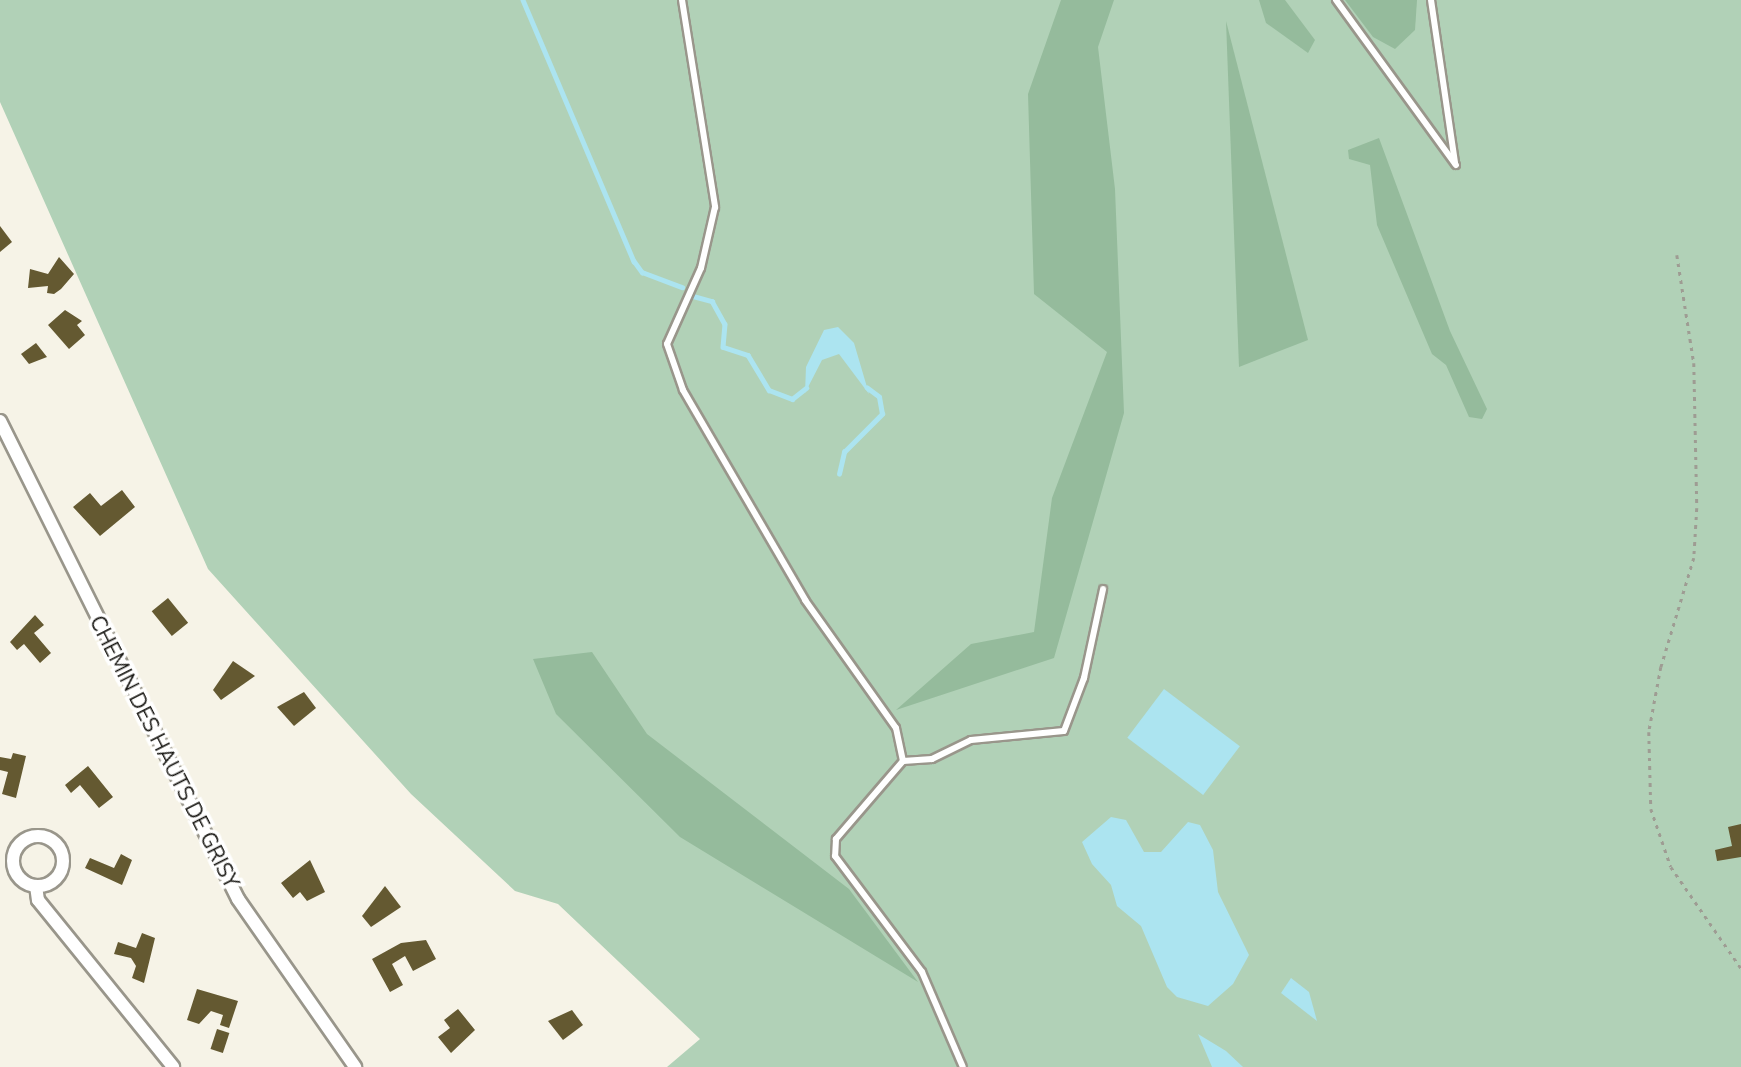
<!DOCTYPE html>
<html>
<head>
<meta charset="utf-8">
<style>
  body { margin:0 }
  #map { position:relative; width:1741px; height:1067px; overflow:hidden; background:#f6f3e7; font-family:"Nunito Sans",sans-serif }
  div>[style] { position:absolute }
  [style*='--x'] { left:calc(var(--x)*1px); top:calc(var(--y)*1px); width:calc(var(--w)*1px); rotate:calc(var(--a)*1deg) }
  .green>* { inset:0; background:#b1d1b7 }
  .forest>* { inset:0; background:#95bb9c }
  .water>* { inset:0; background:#ace4f0; transform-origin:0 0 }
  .stream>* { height:4.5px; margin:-2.25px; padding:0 2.25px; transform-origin:2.25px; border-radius:2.25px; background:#ace4f0 }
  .building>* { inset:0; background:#645931; transform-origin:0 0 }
  .path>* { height:2.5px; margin-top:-1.25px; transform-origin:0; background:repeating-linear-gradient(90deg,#9e9c93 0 3.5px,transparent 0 8.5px) }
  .roads { filter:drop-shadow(2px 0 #99968b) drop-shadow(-2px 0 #99968b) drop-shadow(0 2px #99968b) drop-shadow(0 -2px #99968b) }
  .service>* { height:6px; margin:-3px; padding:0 3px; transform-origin:3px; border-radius:3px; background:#fff }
  .minor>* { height:12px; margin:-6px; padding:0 6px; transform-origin:6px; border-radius:6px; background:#fff }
  .minor>.ring { margin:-6px; padding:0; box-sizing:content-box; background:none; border:12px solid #fff; border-radius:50% }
  span { translate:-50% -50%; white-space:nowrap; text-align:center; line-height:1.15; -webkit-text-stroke:7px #fff; paint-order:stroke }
  .street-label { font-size:21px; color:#171612 }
</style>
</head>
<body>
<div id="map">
  <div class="green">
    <i style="clip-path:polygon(0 0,1741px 0,1741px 1067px,667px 1067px,700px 1039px,558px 904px,515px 891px,411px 794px,208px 569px,0 102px)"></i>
  </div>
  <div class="forest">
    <i style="clip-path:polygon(1061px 0,1114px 0,1098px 47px,1115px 189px,1124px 413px,1054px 658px,896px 710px,971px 644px,1034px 632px,1052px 498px,1107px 352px,1034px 294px,1028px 94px)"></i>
    <i style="clip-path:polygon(1259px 0,1285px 0,1315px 40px,1308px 53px,1266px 23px)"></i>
    <i style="clip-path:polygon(1345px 0,1417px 0,1415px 30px,1395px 49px,1373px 37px)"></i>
    <i style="clip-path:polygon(1226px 21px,1308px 340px,1239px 367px)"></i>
    <i style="clip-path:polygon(1379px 138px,1450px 331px,1487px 409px,1482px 419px,1469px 417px,1446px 365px,1432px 354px,1377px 225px,1370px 165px,1349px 159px,1348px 150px)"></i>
    <i style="clip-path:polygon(592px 652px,647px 734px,849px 889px,918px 982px,680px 837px,556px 714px,533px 659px)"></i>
  </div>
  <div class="water">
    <i style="clip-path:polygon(838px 327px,854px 343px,869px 394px,839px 354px,822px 360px,805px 393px,806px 367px,824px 330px)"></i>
    <i style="left:1164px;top:689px;width:95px;height:61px;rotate:37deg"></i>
    <i style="clip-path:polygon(1111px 817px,1126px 820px,1144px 852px,1161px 852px,1188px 822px,1200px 825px,1213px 850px,1218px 892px,1249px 955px,1233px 984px,1208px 1006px,1177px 997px,1167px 987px,1141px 926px,1117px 906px,1111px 885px,1092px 864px,1082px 842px)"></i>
    <i style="clip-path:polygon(1291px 978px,1309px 992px,1317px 1021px,1281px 993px)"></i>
    <i style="clip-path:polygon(1198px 1034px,1226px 1051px,1243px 1067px,1212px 1067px)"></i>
  </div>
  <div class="stream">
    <i style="--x:523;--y:0;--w:284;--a:67"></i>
    <i style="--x:634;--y:261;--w:14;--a:54"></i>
    <i style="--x:642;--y:272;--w:43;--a:20.6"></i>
    <i style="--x:693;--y:296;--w:20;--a:15"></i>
    <i style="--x:712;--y:301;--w:26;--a:61"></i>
    <i style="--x:725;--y:324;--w:23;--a:95"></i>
    <i style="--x:723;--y:347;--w:26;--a:18"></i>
    <i style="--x:748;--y:355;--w:41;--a:59"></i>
    <i style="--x:769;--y:390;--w:25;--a:21"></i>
    <i style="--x:792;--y:399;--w:18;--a:-38"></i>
    <i style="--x:839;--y:474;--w:23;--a:-77"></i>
    <i style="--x:844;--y:452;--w:54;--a:-45"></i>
    <i style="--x:882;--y:414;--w:17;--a:-100"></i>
    <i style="--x:879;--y:397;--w:15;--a:-143"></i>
  </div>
  <div class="building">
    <i style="clip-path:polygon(0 226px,12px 242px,0 252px)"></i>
    <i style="clip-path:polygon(59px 257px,74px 274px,61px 289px,54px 294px,47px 293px,48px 286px,28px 288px,30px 269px,48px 274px)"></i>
    <i style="clip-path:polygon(65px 310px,82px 321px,77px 325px,85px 335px,69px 349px,48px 325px)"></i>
    <i style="clip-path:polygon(36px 343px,47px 357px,29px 364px,21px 354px)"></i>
    <i style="clip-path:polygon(122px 490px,135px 507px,100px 536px,73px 507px,90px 493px,101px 506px)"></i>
    <i style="left:168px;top:598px;width:32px;height:21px;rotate:51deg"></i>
    <i style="clip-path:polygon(35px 615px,44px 625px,34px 633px,51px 653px,40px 663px,24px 644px,17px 650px,10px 642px)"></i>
    <i style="clip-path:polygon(233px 661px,255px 676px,221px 700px,213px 690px)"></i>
    <i style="clip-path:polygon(304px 692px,316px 708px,294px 726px,277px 707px)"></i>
    <i style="clip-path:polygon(13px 753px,26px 756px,16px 798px,2px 794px,8px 772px,0 770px,0 757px,11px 759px)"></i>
    <i style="clip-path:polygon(88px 766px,113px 797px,99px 808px,80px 785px,71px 793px,65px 785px)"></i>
    <i style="clip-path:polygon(1741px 824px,1741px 857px,1717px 861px,1715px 850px,1732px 846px,1728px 827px)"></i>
    <i style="clip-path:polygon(121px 854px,132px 860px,122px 885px,85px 868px,90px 858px,114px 868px)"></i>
    <i style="clip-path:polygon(310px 860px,325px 892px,307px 901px,300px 892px,293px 898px,281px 883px)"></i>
    <i style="clip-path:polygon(385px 886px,401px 907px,371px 927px,362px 916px)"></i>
    <i style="clip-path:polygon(142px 933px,155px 938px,144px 983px,132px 978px,136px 966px,131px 958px,114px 954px,118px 942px,136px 948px)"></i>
    <i style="clip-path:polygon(426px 940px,436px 959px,413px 971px,405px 956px,392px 964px,403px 985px,390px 992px,372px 959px,401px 943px)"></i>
    <i style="clip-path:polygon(197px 989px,238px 1001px,229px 1028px,220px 1025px,223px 1015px,211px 1011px,199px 1024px,187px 1020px)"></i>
    <i style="clip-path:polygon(458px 1009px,475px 1030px,451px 1053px,438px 1037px,450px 1028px,444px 1020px)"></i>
    <i style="clip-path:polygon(572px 1010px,583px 1025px,563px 1040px,548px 1021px)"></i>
    <i style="left:217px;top:1029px;width:13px;height:21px;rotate:18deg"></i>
  </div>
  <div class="path">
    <i style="--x:1677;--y:255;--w:109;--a:81.1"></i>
    <i style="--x:1694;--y:363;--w:145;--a:88.8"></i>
    <i style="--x:1697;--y:508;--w:50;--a:93.4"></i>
    <i style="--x:1694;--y:558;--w:114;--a:106.8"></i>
    <i style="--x:1661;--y:667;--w:66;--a:100.5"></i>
    <i style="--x:1649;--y:732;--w:77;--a:88.5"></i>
    <i style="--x:1651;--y:809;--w:61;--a:71"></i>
    <i style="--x:1671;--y:867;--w:123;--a:55.3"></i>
  </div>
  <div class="roads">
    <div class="service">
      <i style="--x:682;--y:0;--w:210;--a:80.9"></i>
      <i style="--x:715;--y:207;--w:63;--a:102.9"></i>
      <i style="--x:701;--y:268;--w:83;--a:114.1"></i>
      <i style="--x:667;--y:344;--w:49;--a:70.8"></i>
      <i style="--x:683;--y:390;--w:243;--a:59.8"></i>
      <i style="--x:805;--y:600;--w:157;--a:54.6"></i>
      <i style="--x:896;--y:728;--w:34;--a:78"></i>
      <i style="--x:903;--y:761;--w:103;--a:130.7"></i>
      <i style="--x:836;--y:839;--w:17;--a:93"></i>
      <i style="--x:835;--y:856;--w:145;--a:53.1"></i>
      <i style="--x:922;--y:972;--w:103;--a:66.7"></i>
      <i style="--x:1336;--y:0;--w:204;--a:54"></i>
      <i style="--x:1431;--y:0;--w:165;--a:81.6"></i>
      <i style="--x:903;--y:761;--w:29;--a:-4"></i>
      <i style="--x:932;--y:759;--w:43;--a:-26"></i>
      <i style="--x:971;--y:740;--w:93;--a:-5.5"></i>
      <i style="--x:1064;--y:731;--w:57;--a:-69.3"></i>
      <i style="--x:1084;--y:678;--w:91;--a:-77.9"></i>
    </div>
    <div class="minor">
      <i style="--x:0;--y:421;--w:534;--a:63.53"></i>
      <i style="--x:238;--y:899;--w:205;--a:55.1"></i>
      <i class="ring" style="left:13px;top:836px;width:38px;height:38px"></i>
      <i style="--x:36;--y:886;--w:14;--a:82"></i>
      <i style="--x:38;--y:900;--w:215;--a:51"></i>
    </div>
  </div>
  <div class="street-label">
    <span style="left:164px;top:752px;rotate:63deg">CHEMIN DES HAUTS DE GRISY</span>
  </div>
</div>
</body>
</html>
